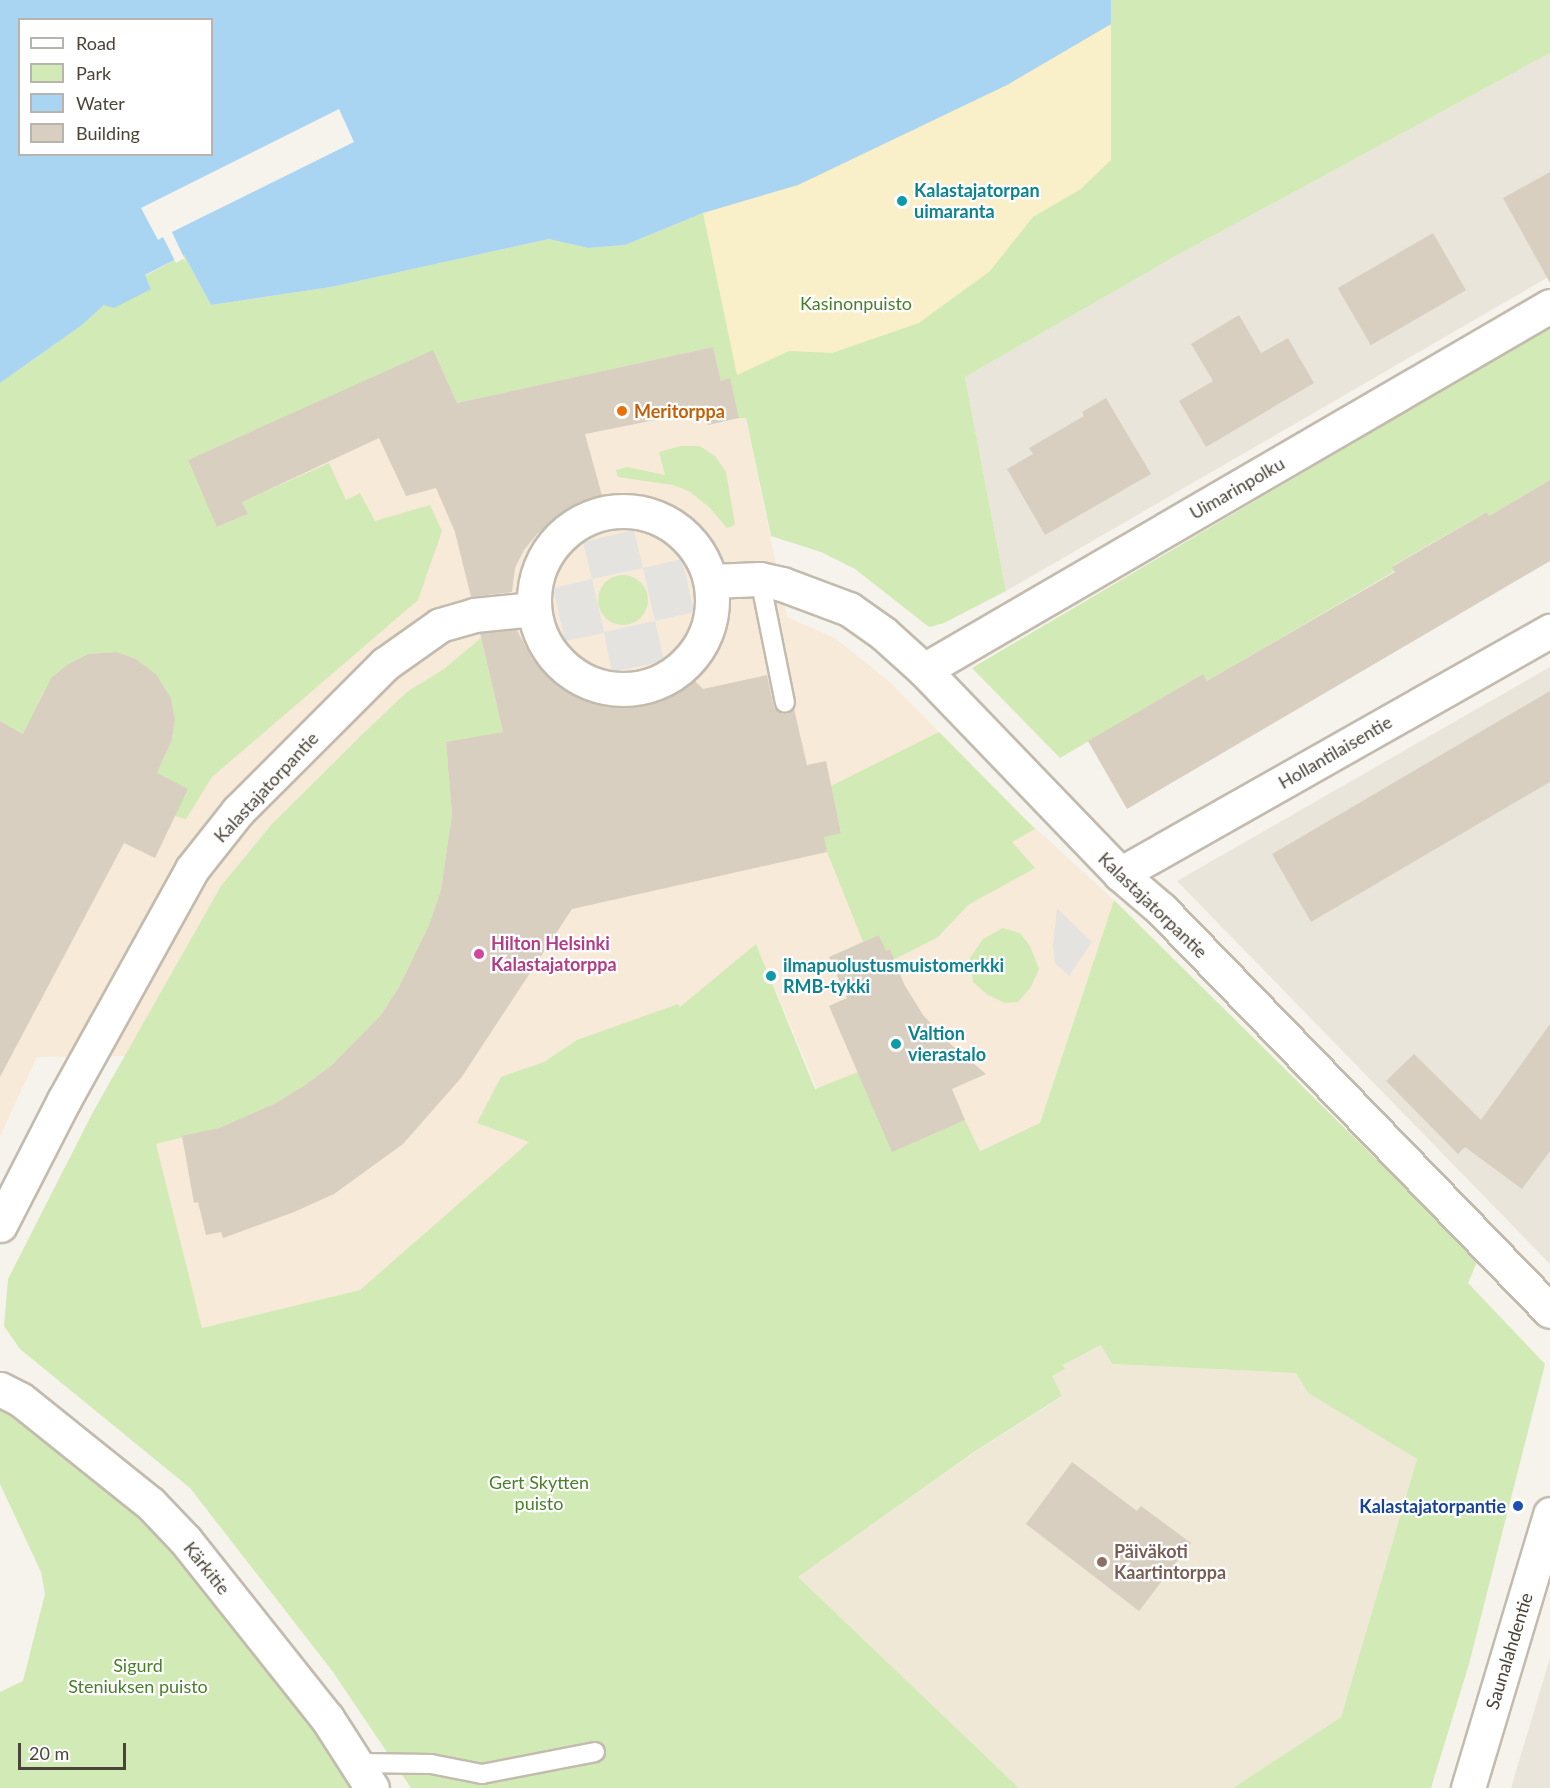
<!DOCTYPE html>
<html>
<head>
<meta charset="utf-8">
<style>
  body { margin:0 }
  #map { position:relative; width:1550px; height:1788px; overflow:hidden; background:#f6f3ec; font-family:Lato,sans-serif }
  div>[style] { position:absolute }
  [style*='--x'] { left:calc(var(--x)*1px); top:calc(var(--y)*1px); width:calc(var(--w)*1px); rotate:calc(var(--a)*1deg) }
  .residential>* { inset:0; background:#eae5da }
  .commercial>* { inset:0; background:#f7ead8 }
  .education>* { inset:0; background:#efe8d6 }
  .green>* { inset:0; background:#d2eab5 }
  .round { border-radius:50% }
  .sand>* { inset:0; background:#f9efc9 }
  .parking>* { inset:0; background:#e5e3e0 }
  .water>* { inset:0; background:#a9d4f2 }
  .pier>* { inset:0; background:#f6f3ec }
  .building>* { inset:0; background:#d8cfc1; transform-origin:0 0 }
  .roads { filter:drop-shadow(2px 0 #c2bbae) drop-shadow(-2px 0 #c2bbae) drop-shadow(0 2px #c2bbae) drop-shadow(0 -2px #c2bbae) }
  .service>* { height:18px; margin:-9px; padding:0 9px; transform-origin:9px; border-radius:9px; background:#fff }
  .minor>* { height:33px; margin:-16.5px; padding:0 16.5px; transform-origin:16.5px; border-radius:16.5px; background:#fff }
  .minor>.ring { margin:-16.5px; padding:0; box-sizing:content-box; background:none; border:33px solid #fff; border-radius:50% }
  .tertiary>* { height:33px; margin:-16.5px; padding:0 16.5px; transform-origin:16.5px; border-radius:16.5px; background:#fff }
  .dots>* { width:16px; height:16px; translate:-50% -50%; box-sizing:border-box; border:3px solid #fff; border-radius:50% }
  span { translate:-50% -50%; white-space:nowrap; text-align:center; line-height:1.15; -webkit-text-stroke:4.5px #fff; paint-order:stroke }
  .culture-label { font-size:18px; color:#0d838f; font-weight:700 }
  .left { translate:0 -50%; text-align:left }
  .park-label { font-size:18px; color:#4a7f2a }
  .food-label { font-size:18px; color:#c56008; font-weight:700 }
  .street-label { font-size:18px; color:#4b4439 }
  .hotel-label { font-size:18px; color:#b23c85; font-weight:700 }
  .transit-label { font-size:18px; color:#164399; font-weight:700 }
  .right { translate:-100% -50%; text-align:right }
  .education-label { font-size:18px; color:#785e54; font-weight:700 }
  .legend { position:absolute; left:18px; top:18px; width:195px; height:138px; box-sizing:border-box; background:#fff; border:2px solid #b7b4b0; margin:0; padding:8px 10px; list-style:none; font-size:18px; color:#4b4439 }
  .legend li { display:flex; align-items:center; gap:12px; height:30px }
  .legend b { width:30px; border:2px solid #b7b4b0 }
  .scale { position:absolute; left:18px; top:1743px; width:108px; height:27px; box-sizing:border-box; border:3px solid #4b4439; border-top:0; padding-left:8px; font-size:18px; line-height:21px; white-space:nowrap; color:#4b4439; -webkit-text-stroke:4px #fff; paint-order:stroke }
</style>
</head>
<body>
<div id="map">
  <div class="residential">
    <i style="clip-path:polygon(1550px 53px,1550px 276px,1006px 591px,965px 377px,1174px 257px)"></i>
    <i style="clip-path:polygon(1550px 667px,1550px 1264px,1177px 881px)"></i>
    <i style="clip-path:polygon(1550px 1658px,1550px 1788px,1511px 1788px)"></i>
  </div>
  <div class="commercial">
    <i style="clip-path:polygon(703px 213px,787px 617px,835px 638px,891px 683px,1022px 816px,1114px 900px,1040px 1123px,865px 1203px,756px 944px,360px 1290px,202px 1328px,155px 1143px,126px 1056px,37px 1057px,0 1136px,0 383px,625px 245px)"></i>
  </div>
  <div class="education">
    <i style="clip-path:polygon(1102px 1345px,1112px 1364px,1296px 1373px,1308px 1393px,1417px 1459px,1341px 1717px,1233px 1788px,1019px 1788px,798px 1577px,978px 1450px,1062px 1397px,1051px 1376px,1064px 1369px,1063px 1365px)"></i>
  </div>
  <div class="green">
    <i style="clip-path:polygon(1111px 0,1550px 0,1550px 53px,1174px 257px,965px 377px,1006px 591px,944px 623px,929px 627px,855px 569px,821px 552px,771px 536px,746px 418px,739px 418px,730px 379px,721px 381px,713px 347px,457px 403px,433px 351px,188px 460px,218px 527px,248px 514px,242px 502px,329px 463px,346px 500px,360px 493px,375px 521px,430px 505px,442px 531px,418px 600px,212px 777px,186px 819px,175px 816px,157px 773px,172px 740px,175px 719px,171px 698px,156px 674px,136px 659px,117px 652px,88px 654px,68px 664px,51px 678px,38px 703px,43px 720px,33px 739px,0 721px,0 383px,82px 325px,104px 305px,151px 288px,145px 276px,184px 255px,211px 305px,331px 287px,549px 239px,588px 248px,625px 245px,703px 213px,798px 185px,1007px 85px,1110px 24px)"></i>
    <i style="clip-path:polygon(1550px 327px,1550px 480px,1489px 516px,1487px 512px,1425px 547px,1393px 566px,1395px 571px,1207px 681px,1203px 674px,1060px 758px,972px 668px)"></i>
    <i style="clip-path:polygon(681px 446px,700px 446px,715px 456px,726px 472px,735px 525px,727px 528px,710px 508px,689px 491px,673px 485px,618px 477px,616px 470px,627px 467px,665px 475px,659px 452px)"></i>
    <i class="round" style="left:598px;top:575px;width:50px;height:50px"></i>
    <i style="clip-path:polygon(481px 638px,503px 732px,446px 743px,452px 814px,441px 890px,429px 925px,399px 987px,381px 1015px,358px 1040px,332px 1065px,305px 1085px,276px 1103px,219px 1128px,156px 1144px,202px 1328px,360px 1290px,529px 1142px,477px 1123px,501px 1077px,544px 1062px,577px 1040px,678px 1004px,680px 1007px,756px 944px,815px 1089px,858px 1072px,892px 1151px,965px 1120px,980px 1151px,1040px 1123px,1114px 900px,1478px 1260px,1468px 1283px,1545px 1364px,1469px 1664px,1431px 1788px,1233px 1788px,1341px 1717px,1417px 1459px,1308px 1393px,1296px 1373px,1112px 1364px,1101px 1345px,1063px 1365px,1065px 1369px,1052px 1376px,1062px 1396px,977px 1450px,798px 1577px,1019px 1788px,411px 1788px,333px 1672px,190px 1488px,20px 1349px,4px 1326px,8px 1279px,93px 1112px,221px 886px,272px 824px,370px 727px,407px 692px,444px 669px)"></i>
    <i style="clip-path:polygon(939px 732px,1035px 829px,1012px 842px,1035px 868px,968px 905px,938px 937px,893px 960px,890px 949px,886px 951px,879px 935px,863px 942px,827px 852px,824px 837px,841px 832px,831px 786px)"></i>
    <i style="clip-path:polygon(1003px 928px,1020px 933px,1030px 946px,1039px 969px,1031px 987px,1018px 1002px,1005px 1003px,988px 995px,973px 982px,970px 958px,983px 939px)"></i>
    <i style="clip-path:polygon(0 1404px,129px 1496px,367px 1788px,0 1788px,0 1692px,23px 1681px,45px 1594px,41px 1572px,0 1484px)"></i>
  </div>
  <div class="sand">
    <i style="clip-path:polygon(1111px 24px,1111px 160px,1081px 189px,1033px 217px,990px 271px,919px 323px,832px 353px,789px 351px,737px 375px,703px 213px,798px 185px,1007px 85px)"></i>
  </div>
  <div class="parking">
    <i style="clip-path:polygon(evenodd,634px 530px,643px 568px,682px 559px,694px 612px,655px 621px,664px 661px,612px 672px,604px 633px,565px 641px,553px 588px,592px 579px,583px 542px,634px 530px,643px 568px,655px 621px,604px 632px,592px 579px,643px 568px)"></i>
    <i style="clip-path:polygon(1057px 908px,1092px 942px,1069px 976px,1055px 963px,1053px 946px)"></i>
  </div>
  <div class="water">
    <i style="clip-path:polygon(evenodd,0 0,1111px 0,1111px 24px,1007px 85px,798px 185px,703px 213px,625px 245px,588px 248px,549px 239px,331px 287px,211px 305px,184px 255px,145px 275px,151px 289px,114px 308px,104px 305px,82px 325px,0 383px,0 0,20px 20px,212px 20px,212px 154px,20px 154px,20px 20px)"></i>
  </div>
  <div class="pier">
    <i style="clip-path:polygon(339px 109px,354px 142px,172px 232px,186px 262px,183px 259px,176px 263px,163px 237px,158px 240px,141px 208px)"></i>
  </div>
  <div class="building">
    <i style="clip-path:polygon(1550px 172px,1550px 283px,1503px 198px)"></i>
    <i style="left:1433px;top:233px;width:66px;height:110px;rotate:60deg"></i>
    <i style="clip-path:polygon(1239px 315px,1261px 353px,1288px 338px,1314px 383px,1206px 447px,1179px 401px,1213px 381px,1191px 344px)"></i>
    <i style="clip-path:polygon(713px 347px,721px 381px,730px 378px,739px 418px,708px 425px,705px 410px,585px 434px,603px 499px,578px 505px,557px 517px,538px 533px,524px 550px,515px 568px,512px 592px,471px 597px,455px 532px,436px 488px,406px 496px,379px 438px,242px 502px,248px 514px,217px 527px,188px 460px,433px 350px,457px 403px)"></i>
    <i style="clip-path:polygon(1106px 398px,1151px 474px,1045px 535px,1007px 469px,1033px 454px,1029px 448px,1084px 416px,1082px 412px)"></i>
    <i style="clip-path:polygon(1550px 480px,1550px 561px,1127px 809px,1088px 741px,1203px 674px,1207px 681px,1395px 572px,1392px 567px,1426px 547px,1487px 512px,1489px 516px)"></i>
    <i style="clip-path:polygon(517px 630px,532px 659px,544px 672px,579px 697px,602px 703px,624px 704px,648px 700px,670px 692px,690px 676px,703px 689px,767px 675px,774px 708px,782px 714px,788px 714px,794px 709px,807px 765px,826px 761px,841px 833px,824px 837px,827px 852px,572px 909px,461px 1078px,403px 1144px,334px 1194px,294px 1212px,223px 1238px,221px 1232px,206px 1235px,198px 1202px,194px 1203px,182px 1136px,219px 1128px,276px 1103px,305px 1085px,332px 1065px,381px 1015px,399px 987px,413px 958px,429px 925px,441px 890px,452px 814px,446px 742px,503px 732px,480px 633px)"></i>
    <i style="clip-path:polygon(117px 652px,136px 659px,156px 674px,171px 698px,175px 719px,172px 740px,157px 773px,188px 789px,155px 858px,124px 843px,0 1077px,0 721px,23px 734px,51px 678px,68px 664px,88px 654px)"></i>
    <i style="clip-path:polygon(1550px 691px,1550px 782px,1311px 922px,1272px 854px)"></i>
    <i style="clip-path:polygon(879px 935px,886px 951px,890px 949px,904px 984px,923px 1015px,948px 1042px,986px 1074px,952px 1089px,965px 1120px,892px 1152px,829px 1006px,847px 998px,829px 957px)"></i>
    <i style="clip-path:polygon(1550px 1024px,1550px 1151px,1522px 1189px,1465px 1147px,1458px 1154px,1386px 1081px,1414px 1054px,1481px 1120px)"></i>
    <i style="clip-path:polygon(1072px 1462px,1137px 1511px,1141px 1506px,1191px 1543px,1139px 1611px,1026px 1524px)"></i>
  </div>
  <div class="roads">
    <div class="service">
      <i style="--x:760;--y:579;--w:126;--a:78.6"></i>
      <i style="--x:357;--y:1763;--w:74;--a:0.8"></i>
      <i style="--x:431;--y:1764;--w:52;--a:11.1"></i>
      <i style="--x:482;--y:1774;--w:115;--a:-11"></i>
    </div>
    <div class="minor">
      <i class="ring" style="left:534px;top:511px;width:145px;height:145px"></i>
      <i style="--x:711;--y:581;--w:49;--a:-2.3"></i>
      <i style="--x:760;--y:579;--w:23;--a:13"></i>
      <i style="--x:782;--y:584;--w:72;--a:20.5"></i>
      <i style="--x:849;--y:609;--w:42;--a:35.2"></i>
      <i style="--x:883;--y:633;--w:55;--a:42.1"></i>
      <i style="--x:924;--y:670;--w:283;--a:46.1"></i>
      <i style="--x:1120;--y:874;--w:54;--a:40.5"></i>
      <i style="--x:1161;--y:909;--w:559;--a:45.94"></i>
      <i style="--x:924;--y:670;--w:724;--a:-30.18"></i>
      <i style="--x:1120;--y:874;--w:494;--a:-29.5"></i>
      <i style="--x:0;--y:1225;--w:140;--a:-62.9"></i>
      <i style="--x:64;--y:1100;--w:264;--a:-61"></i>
      <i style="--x:192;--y:869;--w:74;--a:-51.6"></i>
      <i style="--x:238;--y:811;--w:208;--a:-45"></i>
      <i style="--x:385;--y:664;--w:67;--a:-35.3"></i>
      <i style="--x:440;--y:625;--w:35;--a:-16"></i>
      <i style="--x:474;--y:615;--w:60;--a:-5.7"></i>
      <i style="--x:0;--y:1389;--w:22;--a:27"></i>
      <i style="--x:20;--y:1399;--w:166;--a:38.7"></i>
      <i style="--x:150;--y:1503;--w:52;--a:46.5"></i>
      <i style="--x:186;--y:1541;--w:226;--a:51.5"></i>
      <i style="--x:327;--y:1718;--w:83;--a:57.3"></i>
    </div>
    <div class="tertiary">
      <i style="--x:1468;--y:1788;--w:286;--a:-73.3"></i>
    </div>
  </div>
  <div class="dots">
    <i style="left:902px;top:201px;background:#0f9aa8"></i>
    <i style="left:622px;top:411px;background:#e8710a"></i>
    <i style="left:479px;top:954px;background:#d1479c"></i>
    <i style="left:771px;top:976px;background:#0f9aa8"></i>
    <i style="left:896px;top:1044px;background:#0f9aa8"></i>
    <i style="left:1518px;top:1506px;background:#1a4fb4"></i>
    <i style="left:1102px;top:1562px;background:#8d6e63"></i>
  </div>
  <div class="culture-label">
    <span class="left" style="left:914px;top:201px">Kalastajatorpan<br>uimaranta</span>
    <span class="left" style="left:783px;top:976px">ilmapuolustusmuistomerkki<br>RMB-tykki</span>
    <span class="left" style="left:908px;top:1044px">Valtion<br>vierastalo</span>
  </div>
  <div class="park-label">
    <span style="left:856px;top:303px">Kasinonpuisto</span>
    <span style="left:539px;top:1493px">Gert Skytten<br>puisto</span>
    <span style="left:138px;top:1676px">Sigurd<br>Steniuksen puisto</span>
  </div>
  <div class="food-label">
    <span class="left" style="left:634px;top:411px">Meritorppa</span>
  </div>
  <div class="street-label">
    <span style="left:1237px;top:488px;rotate:-30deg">Uimarinpolku</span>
    <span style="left:1335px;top:752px;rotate:-30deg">Hollantilaisentie</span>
    <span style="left:266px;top:787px;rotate:-47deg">Kalastajatorpantie</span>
    <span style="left:1153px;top:905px;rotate:44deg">Kalastajatorpantie</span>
    <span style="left:207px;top:1568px;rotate:51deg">Kärkitie</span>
    <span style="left:1509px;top:1651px;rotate:-73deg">Saunalahdentie</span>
  </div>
  <div class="hotel-label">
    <span class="left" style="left:491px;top:954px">Hilton Helsinki<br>Kalastajatorppa</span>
  </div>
  <div class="transit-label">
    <span class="right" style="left:1506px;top:1506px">Kalastajatorpantie</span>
  </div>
  <div class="education-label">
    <span class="left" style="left:1114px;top:1562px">Päiväkoti<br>Kaartintorppa</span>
  </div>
  <ul class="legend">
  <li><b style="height:8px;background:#fff"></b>Road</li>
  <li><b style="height:16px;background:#d2eab5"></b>Park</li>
  <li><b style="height:16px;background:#a9d4f2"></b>Water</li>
  <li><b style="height:16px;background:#d8cfc1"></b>Building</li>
  </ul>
  <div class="scale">20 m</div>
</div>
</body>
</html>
